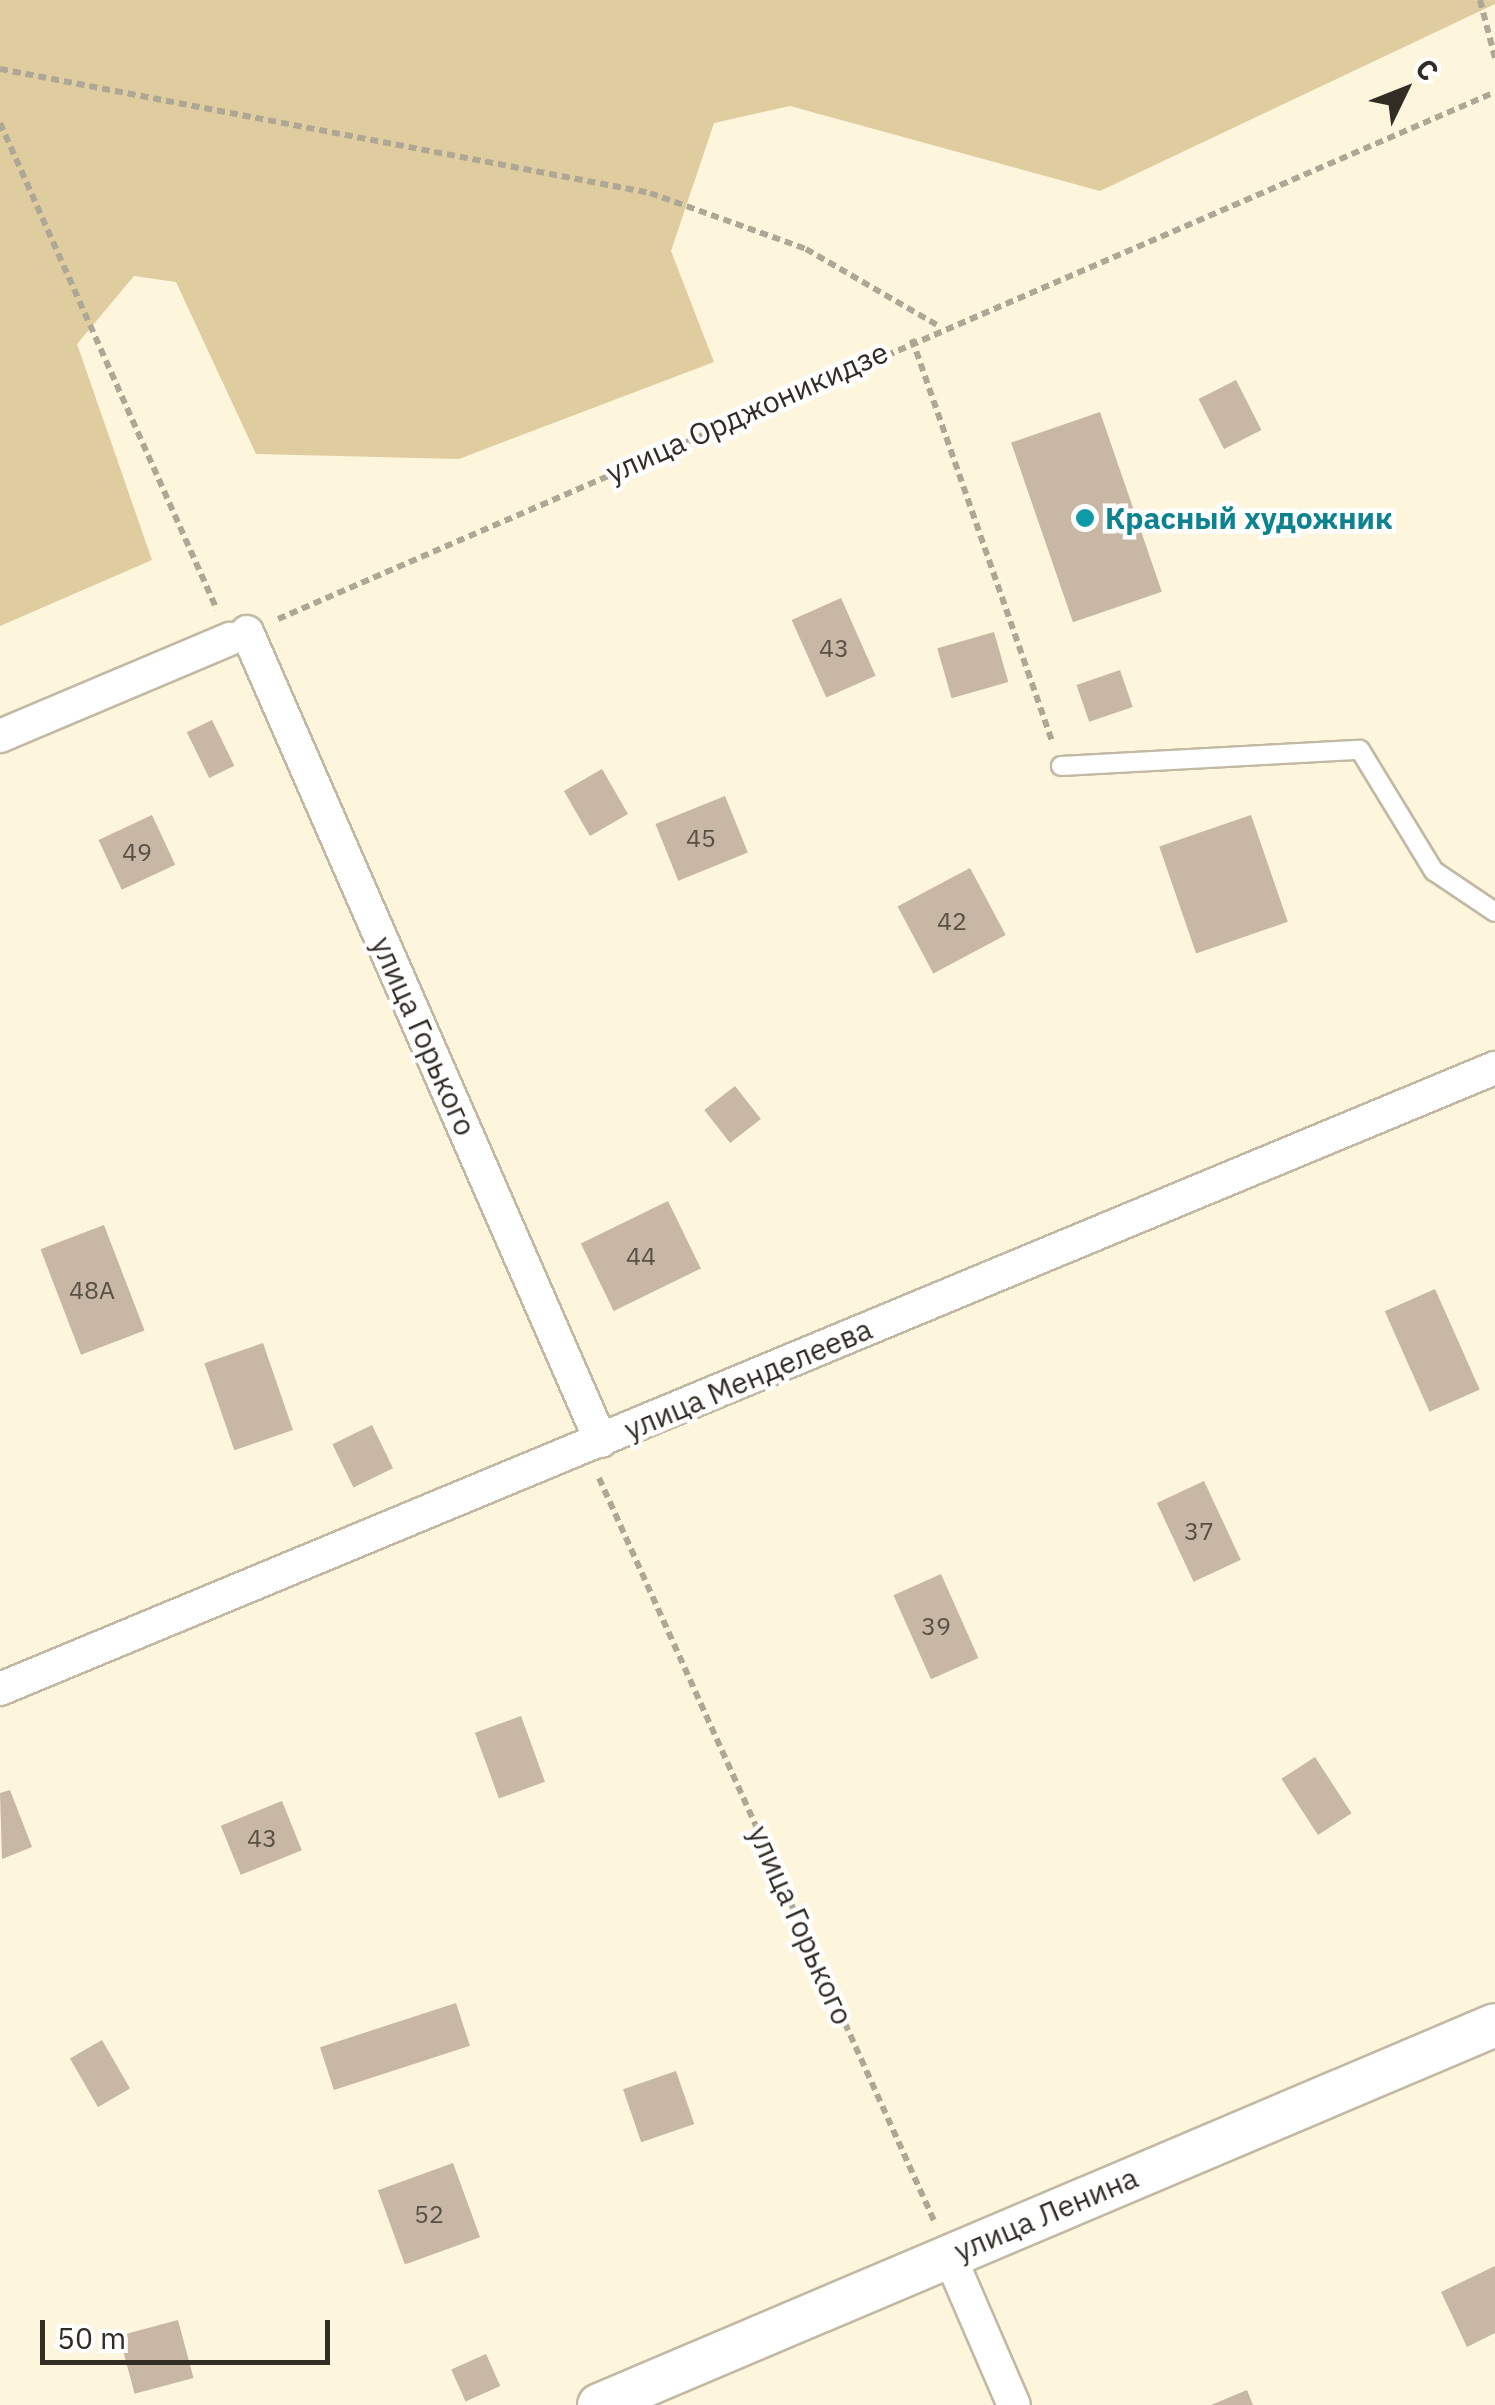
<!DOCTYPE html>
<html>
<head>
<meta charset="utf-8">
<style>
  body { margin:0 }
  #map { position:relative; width:1495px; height:2405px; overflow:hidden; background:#fef5dd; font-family:"IBM Plex Sans",sans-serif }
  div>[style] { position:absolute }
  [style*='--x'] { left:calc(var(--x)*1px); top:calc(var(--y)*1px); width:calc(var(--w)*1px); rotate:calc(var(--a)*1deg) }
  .green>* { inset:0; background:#dfcda0 }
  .building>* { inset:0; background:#c7b7a4; transform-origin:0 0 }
  .path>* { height:6px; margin-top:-3px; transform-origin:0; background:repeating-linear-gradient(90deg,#aea795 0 8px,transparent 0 13px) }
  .roads { filter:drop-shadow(2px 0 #c1b9a3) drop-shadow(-2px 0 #c1b9a3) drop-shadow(0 2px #c1b9a3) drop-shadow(0 -2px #c1b9a3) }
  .service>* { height:18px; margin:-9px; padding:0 9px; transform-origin:9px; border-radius:9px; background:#fff }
  .minor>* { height:32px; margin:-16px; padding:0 16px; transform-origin:16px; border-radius:16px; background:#fff }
  .tertiary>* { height:42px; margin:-21px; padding:0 21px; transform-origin:21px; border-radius:21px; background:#fff }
  .dots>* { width:28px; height:28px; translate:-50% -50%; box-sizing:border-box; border:5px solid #fff; border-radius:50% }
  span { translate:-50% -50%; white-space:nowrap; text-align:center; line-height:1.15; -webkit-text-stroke:9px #fff; paint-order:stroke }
  .number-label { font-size:25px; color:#565045 }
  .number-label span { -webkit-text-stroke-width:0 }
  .street-label { font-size:30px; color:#312d25 }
  .culture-label { font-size:30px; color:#0d838f; font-weight:700 }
  .left { translate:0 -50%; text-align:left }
  .north { position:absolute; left:1355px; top:40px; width:100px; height:100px; -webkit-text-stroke:8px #fff; paint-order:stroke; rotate:47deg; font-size:28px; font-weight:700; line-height:40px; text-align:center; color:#312d25 }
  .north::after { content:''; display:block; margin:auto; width:35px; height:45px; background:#312d25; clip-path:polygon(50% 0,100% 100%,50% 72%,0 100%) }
  .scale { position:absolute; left:40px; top:2320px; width:290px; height:45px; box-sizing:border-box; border:5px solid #312d25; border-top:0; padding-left:12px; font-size:30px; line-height:35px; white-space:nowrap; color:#312d25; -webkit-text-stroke:8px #fff; paint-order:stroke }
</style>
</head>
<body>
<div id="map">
  <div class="green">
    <i style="clip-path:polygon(0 0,1495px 0,1495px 4px,1100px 191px,790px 106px,714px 123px,671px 251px,714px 362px,459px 459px,256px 454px,176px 282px,134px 276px,77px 344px,152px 560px,0 626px)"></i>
  </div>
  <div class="building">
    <i style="left:1236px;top:380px;width:56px;height:42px;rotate:63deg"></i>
    <i style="left:1100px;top:412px;width:190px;height:94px;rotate:71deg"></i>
    <i style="left:841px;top:598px;width:85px;height:54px;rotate:66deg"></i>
    <i style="left:994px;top:632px;width:52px;height:59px;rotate:74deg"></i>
    <i style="left:1120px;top:670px;width:39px;height:46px;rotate:71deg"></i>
    <i style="left:212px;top:720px;width:51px;height:28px;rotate:64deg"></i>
    <i style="left:602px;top:769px;width:52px;height:44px;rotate:60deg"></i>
    <i style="left:725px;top:796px;width:61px;height:75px;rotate:68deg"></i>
    <i style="left:152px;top:815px;width:55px;height:59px;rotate:65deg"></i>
    <i style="left:1251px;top:815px;width:113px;height:97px;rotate:71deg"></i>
    <i style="left:970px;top:868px;width:76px;height:82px;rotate:62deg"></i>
    <i style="left:735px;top:1086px;width:42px;height:39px;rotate:52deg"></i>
    <i style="left:668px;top:1201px;width:75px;height:97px;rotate:64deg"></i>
    <i style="left:104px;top:1225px;width:113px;height:68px;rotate:69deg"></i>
    <i style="left:1435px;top:1289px;width:110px;height:55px;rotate:66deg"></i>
    <i style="left:263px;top:1343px;width:92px;height:62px;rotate:71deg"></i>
    <i style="left:372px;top:1425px;width:48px;height:44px;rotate:64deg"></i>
    <i style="left:1204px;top:1481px;width:87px;height:52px;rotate:65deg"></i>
    <i style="left:941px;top:1574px;width:92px;height:52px;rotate:66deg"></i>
    <i style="left:521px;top:1716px;width:70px;height:49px;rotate:70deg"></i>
    <i style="left:1315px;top:1757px;width:67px;height:40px;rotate:57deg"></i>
    <i style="clip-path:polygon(10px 1790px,32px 1847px,2px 1859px,0 1793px)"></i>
    <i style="left:282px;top:1801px;width:53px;height:66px;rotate:68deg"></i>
    <i style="left:456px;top:2003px;width:45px;height:143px;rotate:72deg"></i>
    <i style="left:102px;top:2040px;width:56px;height:37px;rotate:60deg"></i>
    <i style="left:676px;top:2071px;width:56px;height:56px;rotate:71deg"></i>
    <i style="left:453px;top:2163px;width:79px;height:80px;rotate:70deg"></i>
    <i style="clip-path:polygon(1495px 2266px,1495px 2333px,1467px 2347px,1441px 2292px)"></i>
    <i style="left:178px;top:2320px;width:60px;height:61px;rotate:75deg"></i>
    <i style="left:486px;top:2354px;width:35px;height:38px;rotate:66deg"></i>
    <i style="clip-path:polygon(1247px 2390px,1253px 2405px,1211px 2405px)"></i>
  </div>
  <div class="path">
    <i style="--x:1480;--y:0;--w:60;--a:75.5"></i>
    <i style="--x:0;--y:69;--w:662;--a:10.8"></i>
    <i style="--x:650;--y:193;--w:166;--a:19.7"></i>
    <i style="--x:806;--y:249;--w:151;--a:30.1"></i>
    <i style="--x:0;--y:123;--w:533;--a:65.98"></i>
    <i style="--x:912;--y:339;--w:428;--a:70.8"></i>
    <i style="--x:278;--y:619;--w:1326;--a:-23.41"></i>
    <i style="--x:599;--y:1478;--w:817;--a:65.72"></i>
  </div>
  <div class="roads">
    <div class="service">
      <i style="--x:1061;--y:766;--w:299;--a:-3.1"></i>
      <i style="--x:1360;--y:750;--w:142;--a:58.6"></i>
      <i style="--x:1434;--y:871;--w:73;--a:33.9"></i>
    </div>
    <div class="minor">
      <i style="--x:247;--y:632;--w:883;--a:66.37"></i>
      <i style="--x:0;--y:736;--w:250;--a:-22.9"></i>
      <i style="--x:0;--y:1689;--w:1619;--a:-22.56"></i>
      <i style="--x:949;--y:2255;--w:163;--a:66.6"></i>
    </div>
    <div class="tertiary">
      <i style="--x:599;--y:2405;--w:973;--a:-22.98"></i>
    </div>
  </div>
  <div class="dots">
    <i style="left:1085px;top:518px;background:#0f9aa8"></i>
  </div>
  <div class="number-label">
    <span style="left:834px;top:648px">43</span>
    <span style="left:701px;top:838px">45</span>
    <span style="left:137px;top:852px">49</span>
    <span style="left:952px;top:921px">42</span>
    <span style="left:641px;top:1256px">44</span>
    <span style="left:92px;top:1290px">48А</span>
    <span style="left:1199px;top:1531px">37</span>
    <span style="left:936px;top:1626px">39</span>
    <span style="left:262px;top:1838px">43</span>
    <span style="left:429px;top:2214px">52</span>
  </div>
  <div class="street-label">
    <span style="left:747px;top:412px;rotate:-24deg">улица Орджоникидзе</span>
    <span style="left:424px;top:1036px;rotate:66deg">улица Горького</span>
    <span style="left:748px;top:1379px;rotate:-23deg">улица Менделеева</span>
    <span style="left:801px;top:1925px;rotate:66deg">улица Горького</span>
    <span style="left:1046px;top:2214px;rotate:-23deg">улица Ленина</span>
  </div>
  <div class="culture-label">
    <span class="left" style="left:1105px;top:518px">Красный художник</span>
  </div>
  <div class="north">С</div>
  <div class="scale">50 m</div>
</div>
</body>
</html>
